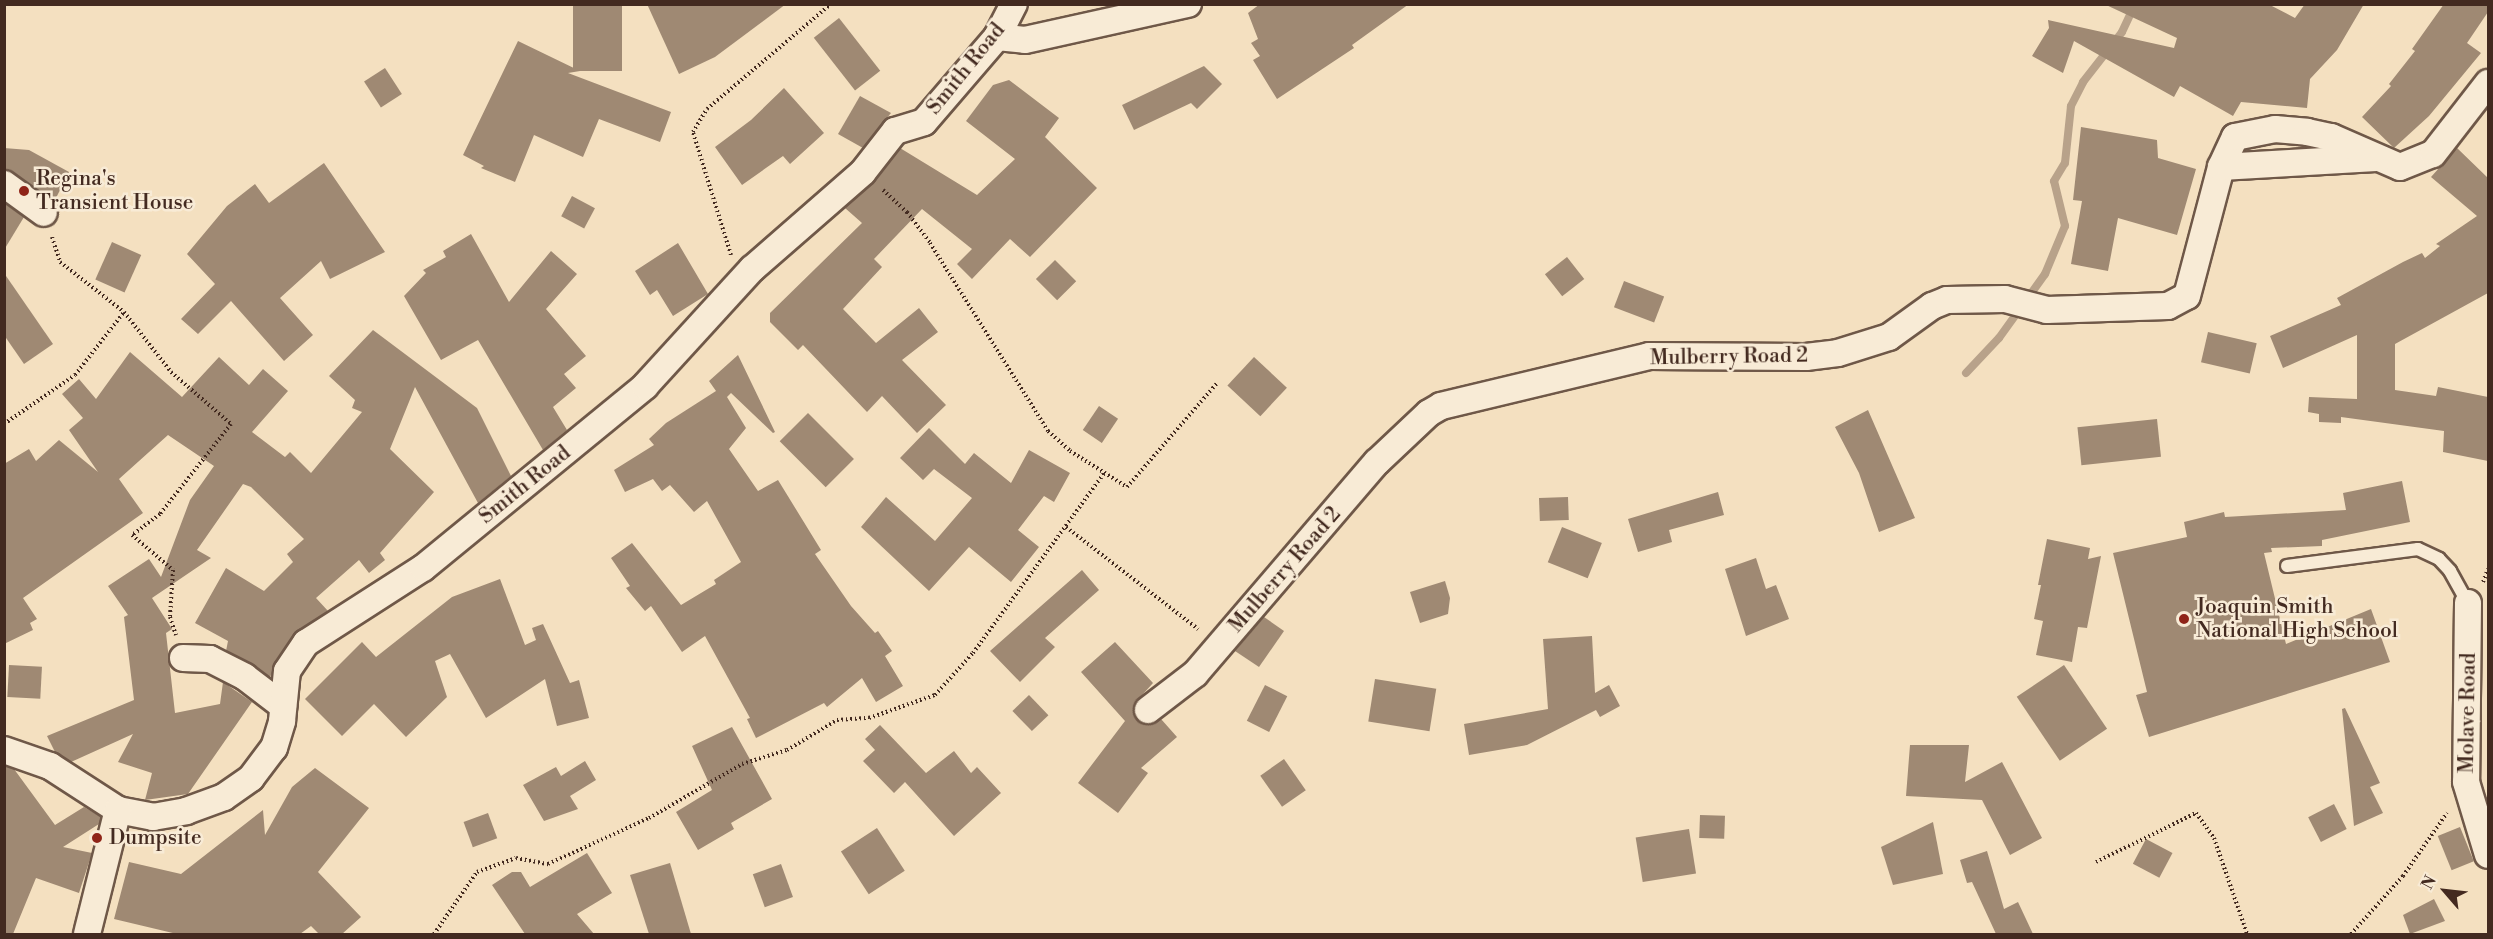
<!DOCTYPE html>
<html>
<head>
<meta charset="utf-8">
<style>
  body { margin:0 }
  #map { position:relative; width:2493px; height:939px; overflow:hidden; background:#f4e0c0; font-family:"Libre Bodoni",serif }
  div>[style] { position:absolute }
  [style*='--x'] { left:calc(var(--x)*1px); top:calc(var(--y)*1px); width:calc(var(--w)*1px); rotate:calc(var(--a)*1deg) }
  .stream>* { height:8px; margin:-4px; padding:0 4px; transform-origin:4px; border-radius:4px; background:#b8a28a }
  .building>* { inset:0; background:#9f8973; transform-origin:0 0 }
  .path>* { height:4px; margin-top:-2px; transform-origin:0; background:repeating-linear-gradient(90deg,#432a20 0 1.5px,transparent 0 4.5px) }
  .roads { filter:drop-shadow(2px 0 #6f5848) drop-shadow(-2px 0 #6f5848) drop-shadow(0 2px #6f5848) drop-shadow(0 -2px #6f5848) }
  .lane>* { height:12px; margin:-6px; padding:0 6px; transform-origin:6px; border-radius:6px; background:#f8ebd6 }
  .street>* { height:26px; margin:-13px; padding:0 13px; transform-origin:13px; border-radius:13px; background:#f8ebd6 }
  .dots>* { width:16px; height:16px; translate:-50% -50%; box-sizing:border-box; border:3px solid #f8ebd6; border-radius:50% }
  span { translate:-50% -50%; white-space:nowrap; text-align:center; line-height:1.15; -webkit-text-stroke:5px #f8ebd6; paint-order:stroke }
  .street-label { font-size:21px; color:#432a20 }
  .poi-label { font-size:21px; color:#432a20 }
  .left { translate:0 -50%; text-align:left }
  .frame { position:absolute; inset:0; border:6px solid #432a20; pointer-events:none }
  .north { position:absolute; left:2415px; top:861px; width:60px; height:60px; -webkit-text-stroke:4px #f8ebd6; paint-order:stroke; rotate:298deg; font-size:16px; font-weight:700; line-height:24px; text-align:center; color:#432a20 }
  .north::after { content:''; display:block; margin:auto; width:21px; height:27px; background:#432a20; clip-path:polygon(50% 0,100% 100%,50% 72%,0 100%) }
</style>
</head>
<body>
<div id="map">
  <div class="stream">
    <i style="--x:1966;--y:373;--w:48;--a:-46.7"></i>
    <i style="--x:1999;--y:338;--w:79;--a:-54.3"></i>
    <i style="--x:2045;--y:274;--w:52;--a:-67.4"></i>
    <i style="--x:2065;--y:226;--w:46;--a:-103.7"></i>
    <i style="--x:2054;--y:181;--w:21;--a:-59"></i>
    <i style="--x:2065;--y:163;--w:57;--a:-84"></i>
    <i style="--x:2071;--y:106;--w:27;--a:-63"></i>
    <i style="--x:2083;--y:82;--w:63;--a:-52"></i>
    <i style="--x:2122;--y:32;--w:26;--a:-65"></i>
  </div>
  <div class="building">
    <i style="left:573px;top:4px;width:49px;height:67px"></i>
    <i style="clip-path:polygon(647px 4px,786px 4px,715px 57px,679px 74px)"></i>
    <i style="clip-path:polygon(1260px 4px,1409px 4px,1352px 45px,1354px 48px,1277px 99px,1253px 60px,1260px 56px,1251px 43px,1258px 39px,1248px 13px)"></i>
    <i style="clip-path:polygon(2104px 4px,2268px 4px,2295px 18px,2305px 4px,2364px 4px,2337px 50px,2310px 79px,2307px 108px,2241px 102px,2233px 116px,2180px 86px,2174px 97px,2074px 41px,2063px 73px,2032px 56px,2049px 28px,2048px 20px,2174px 48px,2177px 38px)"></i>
    <i style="clip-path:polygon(2444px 4px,2488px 4px,2488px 12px,2467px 43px,2481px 53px,2429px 116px,2394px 148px,2362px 117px,2391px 86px,2389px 84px,2415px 51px,2412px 49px)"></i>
    <i style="left:839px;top:18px;width:67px;height:32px;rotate:52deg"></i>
    <i style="clip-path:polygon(518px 41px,580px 71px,568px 73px,671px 112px,660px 142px,599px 119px,583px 157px,534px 135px,515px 182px,481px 168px,484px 166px,463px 155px)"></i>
    <i style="clip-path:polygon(1204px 66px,1222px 84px,1197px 109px,1191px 103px,1134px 130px,1122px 105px)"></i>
    <i style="left:385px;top:68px;width:31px;height:25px;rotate:57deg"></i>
    <i style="clip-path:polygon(1009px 80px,1059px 118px,1045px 137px,1097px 188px,1030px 257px,1010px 239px,972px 279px,957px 264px,972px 249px,922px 209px,874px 259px,882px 267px,843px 309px,876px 343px,919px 308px,938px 332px,902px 360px,946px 405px,917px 433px,882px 396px,867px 412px,803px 345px,798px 350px,770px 322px,770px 313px,862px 223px,845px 208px,875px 181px,900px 148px,977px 195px,1015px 159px,966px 121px,993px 85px)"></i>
    <i style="clip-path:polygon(784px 88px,824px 133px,790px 164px,783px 156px,742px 185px,715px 147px,751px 120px)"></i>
    <i style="clip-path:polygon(860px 96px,891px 113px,863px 148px,838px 134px)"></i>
    <i style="clip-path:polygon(2081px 127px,2157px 140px,2158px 158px,2196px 169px,2177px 235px,2118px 218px,2108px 271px,2071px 264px,2082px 201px,2073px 200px)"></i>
    <i style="clip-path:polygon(4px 148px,29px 150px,69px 172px,54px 202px,4px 169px)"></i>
    <i style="clip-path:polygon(2457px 148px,2488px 178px,2488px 293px,2395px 344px,2395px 390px,2436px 396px,2438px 387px,2488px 397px,2488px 461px,2443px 452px,2444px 431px,2341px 417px,2341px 423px,2319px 422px,2319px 414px,2308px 412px,2309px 397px,2357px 399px,2357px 335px,2283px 368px,2270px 336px,2341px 305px,2337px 298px,2403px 262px,2422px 253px,2425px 258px,2440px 246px,2436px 244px,2477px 216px,2431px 177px)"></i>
    <i style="clip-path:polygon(324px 163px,385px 252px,330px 279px,321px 261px,280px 298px,313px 335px,284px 361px,231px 301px,198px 334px,181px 319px,215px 284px,187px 254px,227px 206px,255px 184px,269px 203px)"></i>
    <i style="left:572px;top:196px;width:26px;height:23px;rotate:28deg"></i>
    <i style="clip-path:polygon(4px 203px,24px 217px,4px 250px)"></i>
    <i style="clip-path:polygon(471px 234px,509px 302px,551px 251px,577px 274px,546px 309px,586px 356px,564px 374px,576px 388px,553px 407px,567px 430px,543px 450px,478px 340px,441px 360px,404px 296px,426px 273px,423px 270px,446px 257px,443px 251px)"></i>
    <i style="left:112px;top:242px;width:32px;height:41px;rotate:24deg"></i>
    <i style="clip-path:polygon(678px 243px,708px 294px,673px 316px,657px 290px,650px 295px,635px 271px)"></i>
    <i style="left:1567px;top:257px;width:28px;height:28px;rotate:52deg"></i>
    <i style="left:1055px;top:260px;width:30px;height:27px;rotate:45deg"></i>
    <i style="clip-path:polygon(4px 273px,53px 344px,24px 364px,4px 335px)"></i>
    <i style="left:1624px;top:281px;width:43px;height:28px;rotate:21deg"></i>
    <i style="clip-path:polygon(373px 330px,477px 408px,511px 476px,478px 503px,415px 387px,390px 449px,434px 492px,380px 553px,385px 560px,369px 573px,359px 560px,316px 598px,328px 611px,294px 634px,270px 677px,226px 651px,228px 641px,195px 623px,226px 568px,264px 591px,293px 562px,287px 554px,304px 539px,251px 487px,243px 484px,197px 550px,211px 558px,152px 598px,172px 629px,166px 633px,175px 713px,220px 704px,223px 682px,252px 702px,188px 794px,145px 800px,152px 773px,118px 762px,133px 734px,71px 762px,55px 752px,47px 736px,134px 700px,124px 617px,128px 615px,108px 586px,149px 559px,161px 577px,190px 500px,214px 466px,168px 435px,119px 479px,143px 513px,23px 598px,37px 619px,30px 623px,33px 630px,4px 644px,4px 464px,29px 449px,36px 461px,59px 440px,98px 472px,69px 430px,83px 418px,62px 394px,79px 379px,96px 399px,130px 352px,182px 397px,219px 357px,249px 385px,263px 369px,288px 391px,252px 432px,285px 457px,290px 452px,311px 473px,362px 412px,352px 408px,355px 400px,329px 376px)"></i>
    <i style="left:2208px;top:332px;width:50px;height:31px;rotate:13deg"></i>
    <i style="clip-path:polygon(738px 355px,775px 432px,773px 433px,731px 393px,727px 397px,746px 428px,729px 449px,758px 491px,778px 480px,821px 550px,815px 554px,851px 606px,875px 633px,878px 631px,892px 651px,885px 656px,903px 686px,876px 702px,862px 678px,827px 707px,824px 703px,756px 738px,747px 719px,750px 718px,705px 636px,682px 652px,651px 606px,645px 611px,626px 588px,630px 586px,611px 558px,632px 543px,681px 605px,716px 584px,714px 580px,741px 562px,707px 501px,694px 512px,670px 485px,662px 491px,653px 479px,625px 492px,614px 470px,654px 445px,649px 439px,666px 423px,716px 391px,709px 381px)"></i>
    <i style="left:1254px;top:357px;width:45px;height:39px;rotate:43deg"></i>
    <i style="left:1099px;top:406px;width:23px;height:29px;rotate:34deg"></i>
    <i style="clip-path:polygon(1868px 410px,1915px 518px,1879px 532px,1859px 473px,1835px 427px)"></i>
    <i style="left:808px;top:413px;width:65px;height:40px;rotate:45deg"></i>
    <i style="left:2157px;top:419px;width:38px;height:80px;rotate:84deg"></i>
    <i style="clip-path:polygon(929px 428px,965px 464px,974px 453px,1011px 483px,1029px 450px,1070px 473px,1054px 502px,1044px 496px,1018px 530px,1039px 547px,1011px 582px,969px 547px,929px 591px,861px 527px,886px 497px,935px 541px,972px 498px,934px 469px,923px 480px,900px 458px)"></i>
    <i style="clip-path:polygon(2402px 481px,2410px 522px,2322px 540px,2322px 546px,2271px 548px,2272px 552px,2264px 553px,2286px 644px,2371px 609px,2390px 662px,2149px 737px,2136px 695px,2147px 692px,2113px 553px,2187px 537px,2184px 522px,2224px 512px,2225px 517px,2346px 510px,2343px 493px)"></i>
    <i style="clip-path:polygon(1718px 492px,1724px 515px,1669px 530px,1672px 542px,1638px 552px,1628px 519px)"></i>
    <i style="left:1568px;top:497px;width:23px;height:29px;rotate:88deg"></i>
    <i style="left:1562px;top:527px;width:43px;height:38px;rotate:22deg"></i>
    <i style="clip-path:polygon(2047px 539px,2090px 548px,2088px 559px,2101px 556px,2087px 628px,2078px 627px,2072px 662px,2036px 655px,2043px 621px,2034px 619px,2041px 585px,2038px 585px)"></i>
    <i style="clip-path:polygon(1756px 558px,1766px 589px,1776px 585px,1789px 619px,1746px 636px,1725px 569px)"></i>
    <i style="clip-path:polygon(1082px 570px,1099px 590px,1045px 638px,1055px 647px,1020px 682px,990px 651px)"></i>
    <i style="clip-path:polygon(500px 579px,525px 645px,536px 640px,532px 628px,543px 624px,570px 683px,579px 680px,589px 718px,557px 726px,545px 679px,486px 718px,450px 654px,435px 661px,447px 697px,406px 737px,374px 704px,342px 736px,305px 699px,362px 642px,376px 657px,452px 597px)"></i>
    <i style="clip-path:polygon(1445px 581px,1450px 598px,1448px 614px,1420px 623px,1410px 592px)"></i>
    <i style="clip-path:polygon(1264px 617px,1284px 631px,1259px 667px,1235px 651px)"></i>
    <i style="clip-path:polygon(1592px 636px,1595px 693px,1609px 685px,1620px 706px,1600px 717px,1596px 710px,1527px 745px,1469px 755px,1464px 724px,1548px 709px,1543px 639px)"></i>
    <i style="clip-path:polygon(1115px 642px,1153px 683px,1134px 704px,1136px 719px,1149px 725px,1161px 719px,1177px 737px,1141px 768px,1148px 773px,1118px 813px,1078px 783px,1125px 721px,1081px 672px)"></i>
    <i style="left:9px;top:665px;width:33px;height:32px;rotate:3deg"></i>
    <i style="left:2064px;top:665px;width:77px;height:57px;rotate:56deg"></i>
    <i style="left:1375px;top:679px;width:62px;height:43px;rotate:9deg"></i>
    <i style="left:1265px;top:685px;width:25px;height:40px;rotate:27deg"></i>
    <i style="left:1029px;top:695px;width:28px;height:23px;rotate:46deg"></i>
    <i style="clip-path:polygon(2345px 708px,2380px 783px,2370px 787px,2383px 813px,2354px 826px,2342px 709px)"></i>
    <i style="clip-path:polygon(880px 725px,926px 773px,954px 751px,971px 773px,977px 767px,1001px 793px,954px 836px,905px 782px,894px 793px,863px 761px,875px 750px,865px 739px)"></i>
    <i style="clip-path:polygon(732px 727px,772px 799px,731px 823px,734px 829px,698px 850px,676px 812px,712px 790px,692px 746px)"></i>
    <i style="clip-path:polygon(1910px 745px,1969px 745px,1965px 782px,2002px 762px,2042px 838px,2010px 855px,1982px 800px,1906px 796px)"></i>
    <i style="left:1284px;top:759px;width:38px;height:29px;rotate:55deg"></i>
    <i style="clip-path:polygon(585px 761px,596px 780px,570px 796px,578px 809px,544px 821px,523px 785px,556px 767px,561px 776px)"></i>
    <i style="clip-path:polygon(4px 766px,14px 769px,55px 825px,84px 807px,101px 817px,99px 824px,63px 847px,92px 853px,79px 893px,36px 878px,13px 934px,4px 934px)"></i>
    <i style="clip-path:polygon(315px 768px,369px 808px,318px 872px,361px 917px,342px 934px,319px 934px,311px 926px,300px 934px,177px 934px,114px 919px,129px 862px,181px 874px,263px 810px,265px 835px,292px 787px)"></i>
    <i style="left:2334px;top:804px;width:28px;height:29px;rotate:63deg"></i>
    <i style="left:488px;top:813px;width:27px;height:26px;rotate:70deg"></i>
    <i style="left:1700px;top:815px;width:25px;height:23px;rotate:2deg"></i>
    <i style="clip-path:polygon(1933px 822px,1943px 874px,1893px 885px,1881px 847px)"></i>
    <i style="left:2460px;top:827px;width:37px;height:24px;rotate:68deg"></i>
    <i style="left:877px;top:828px;width:51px;height:43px;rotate:57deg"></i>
    <i style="left:1689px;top:829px;width:45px;height:54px;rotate:81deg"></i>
    <i style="left:2146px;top:839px;width:30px;height:28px;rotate:28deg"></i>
    <i style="clip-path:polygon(1987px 851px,2004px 909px,2018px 902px,2033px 934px,1996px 934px,1972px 882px,1967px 883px,1960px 860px)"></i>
    <i style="clip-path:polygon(587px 853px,612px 893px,577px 914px,594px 934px,525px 934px,492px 885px,512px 872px,521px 872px,530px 887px)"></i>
    <i style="clip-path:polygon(670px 863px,691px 934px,649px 934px,630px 875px)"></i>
    <i style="left:781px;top:864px;width:35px;height:30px;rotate:70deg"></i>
    <i style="clip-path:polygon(2434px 899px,2445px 921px,2410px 934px,2403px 915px)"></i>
  </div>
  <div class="path">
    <i style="--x:883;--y:190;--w:33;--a:43"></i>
    <i style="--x:907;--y:212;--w:39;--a:53"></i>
    <i style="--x:930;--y:243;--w:222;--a:57.9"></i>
    <i style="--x:1048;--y:431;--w:30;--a:42"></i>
    <i style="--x:1070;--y:451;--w:67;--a:32.3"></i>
    <i style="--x:1127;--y:487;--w:139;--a:-49.1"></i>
    <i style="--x:52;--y:237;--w:26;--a:72"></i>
    <i style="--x:60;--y:262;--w:81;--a:38"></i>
    <i style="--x:124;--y:312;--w:76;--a:51.9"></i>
    <i style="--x:171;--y:372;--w:79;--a:40.9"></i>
    <i style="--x:231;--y:424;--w:115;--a:128.3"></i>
    <i style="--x:160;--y:514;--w:35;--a:143"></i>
    <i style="--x:132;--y:535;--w:54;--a:40.5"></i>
    <i style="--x:173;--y:570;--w:47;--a:93.7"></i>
    <i style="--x:170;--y:617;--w:19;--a:72"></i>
    <i style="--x:731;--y:255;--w:129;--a:-107.2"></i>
    <i style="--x:693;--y:132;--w:27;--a:-59"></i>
    <i style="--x:707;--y:109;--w:162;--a:-40.3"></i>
    <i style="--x:4;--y:424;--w:86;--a:-34.6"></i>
    <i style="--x:75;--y:375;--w:80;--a:-52.1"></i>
    <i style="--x:1066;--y:527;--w:167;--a:37.7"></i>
    <i style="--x:2483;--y:582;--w:14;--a:-69"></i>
    <i style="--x:2096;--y:862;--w:111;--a:-26.1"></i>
    <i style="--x:2196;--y:813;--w:31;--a:54"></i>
    <i style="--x:2214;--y:838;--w:102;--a:71"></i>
    <i style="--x:434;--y:934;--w:75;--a:-55.3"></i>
    <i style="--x:477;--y:872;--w:41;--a:-19.7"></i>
    <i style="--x:516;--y:858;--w:33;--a:11"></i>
    <i style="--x:548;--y:864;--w:111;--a:-24.5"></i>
    <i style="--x:649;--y:818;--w:108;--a:-30.1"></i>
    <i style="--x:742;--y:764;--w:47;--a:-17.3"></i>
    <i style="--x:787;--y:750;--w:58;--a:-31"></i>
    <i style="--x:837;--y:720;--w:32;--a:-4"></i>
    <i style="--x:869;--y:718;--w:70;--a:-19.2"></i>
    <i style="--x:935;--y:695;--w:57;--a:-47.9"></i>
    <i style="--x:973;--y:653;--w:224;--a:-53.9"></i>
    <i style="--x:2351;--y:934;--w:78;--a:-48.1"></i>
    <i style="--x:2403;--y:876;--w:77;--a:-55.1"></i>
  </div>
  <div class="roads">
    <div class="lane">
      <i style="--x:2287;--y:566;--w:132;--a:-7.4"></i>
      <i style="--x:2418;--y:549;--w:23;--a:25"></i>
      <i style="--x:2439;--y:559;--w:16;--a:47"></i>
      <i style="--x:2450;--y:571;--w:37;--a:61"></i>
    </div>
    <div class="street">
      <i style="--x:997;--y:37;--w:28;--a:6"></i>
      <i style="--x:1025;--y:40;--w:167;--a:-12.5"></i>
      <i style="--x:2221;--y:167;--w:155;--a:-3.3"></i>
      <i style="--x:4;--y:184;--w:49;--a:35.9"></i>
      <i style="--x:2468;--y:603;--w:179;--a:90.6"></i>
      <i style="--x:2466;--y:782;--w:76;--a:73.2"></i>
      <i style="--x:183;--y:658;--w:27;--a:2"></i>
      <i style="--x:210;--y:659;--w:39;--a:27"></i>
      <i style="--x:245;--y:677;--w:48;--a:37.3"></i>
      <i style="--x:1148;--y:710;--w:59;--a:-37.5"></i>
      <i style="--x:1195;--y:674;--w:279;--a:-49.4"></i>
      <i style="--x:1377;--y:462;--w:71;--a:-43.3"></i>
      <i style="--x:1429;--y:413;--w:14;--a:-30"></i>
      <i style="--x:1441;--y:406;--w:214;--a:-13.5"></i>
      <i style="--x:1649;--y:356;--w:157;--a:0.4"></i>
      <i style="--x:1806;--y:357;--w:32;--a:-7"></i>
      <i style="--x:1838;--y:353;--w:53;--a:-17.4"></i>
      <i style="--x:1889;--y:337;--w:53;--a:-35.8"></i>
      <i style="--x:1932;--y:306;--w:16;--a:-22"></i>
      <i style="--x:1947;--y:300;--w:58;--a:-1"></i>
      <i style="--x:2005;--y:299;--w:43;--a:14.7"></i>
      <i style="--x:2047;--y:310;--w:121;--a:-1.9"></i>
      <i style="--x:2168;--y:306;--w:21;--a:-28"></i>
      <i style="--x:2187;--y:296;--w:133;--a:-75.2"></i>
      <i style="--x:2221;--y:167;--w:33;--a:-65"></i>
      <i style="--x:2235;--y:137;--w:41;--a:-11.3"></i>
      <i style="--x:2275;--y:129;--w:32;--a:5"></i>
      <i style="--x:2307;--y:132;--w:25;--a:12"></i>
      <i style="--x:2331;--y:137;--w:75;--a:23.5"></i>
      <i style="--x:2400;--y:167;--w:35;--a:-22"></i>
      <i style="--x:2433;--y:154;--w:90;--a:-52.2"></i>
      <i style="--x:4;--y:750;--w:49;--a:19.2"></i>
      <i style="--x:50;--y:766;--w:81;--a:32.9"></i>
      <i style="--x:118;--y:810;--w:36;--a:11"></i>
      <i style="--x:153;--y:817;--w:34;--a:-10"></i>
      <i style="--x:186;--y:811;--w:40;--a:-20.2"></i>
      <i style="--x:224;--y:797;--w:33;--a:-35"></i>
      <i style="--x:251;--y:778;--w:38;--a:-53"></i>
      <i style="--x:274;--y:748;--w:28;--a:-73"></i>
      <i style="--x:282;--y:721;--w:50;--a:-84.3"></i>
      <i style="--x:287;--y:671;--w:34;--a:-56"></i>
      <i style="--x:306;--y:643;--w:139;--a:-32.7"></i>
      <i style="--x:423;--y:568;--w:287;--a:-39.3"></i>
      <i style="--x:645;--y:386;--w:159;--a:-47.6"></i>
      <i style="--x:752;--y:269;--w:147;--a:-41.1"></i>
      <i style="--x:863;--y:172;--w:52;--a:-52"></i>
      <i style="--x:895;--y:131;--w:30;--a:-17"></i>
      <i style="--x:924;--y:122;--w:112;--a:-49.3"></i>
      <i style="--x:997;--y:37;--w:37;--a:-63"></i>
      <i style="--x:87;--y:934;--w:128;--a:-76"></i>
    </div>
  </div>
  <div class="dots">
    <i style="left:24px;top:191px;background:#8f2418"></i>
    <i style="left:2184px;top:619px;background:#8f2418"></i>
    <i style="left:97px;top:838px;background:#8f2418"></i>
  </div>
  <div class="street-label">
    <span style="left:966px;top:69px;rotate:-51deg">Smith Road</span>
    <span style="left:1729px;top:357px;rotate:-1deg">Mulberry Road 2</span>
    <span style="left:525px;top:485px;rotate:-39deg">Smith Road</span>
    <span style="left:1285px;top:570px;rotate:-49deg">Mulberry Road 2</span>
    <span style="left:2468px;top:713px;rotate:-89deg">Molave Road</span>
  </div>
  <div class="poi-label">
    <span class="left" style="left:36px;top:191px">Regina's<br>Transient House</span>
    <span class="left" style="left:2196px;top:619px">Joaquin Smith<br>National High School</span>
    <span class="left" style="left:109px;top:838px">Dumpsite</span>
  </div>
  <div class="frame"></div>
  <div class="north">N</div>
</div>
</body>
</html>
